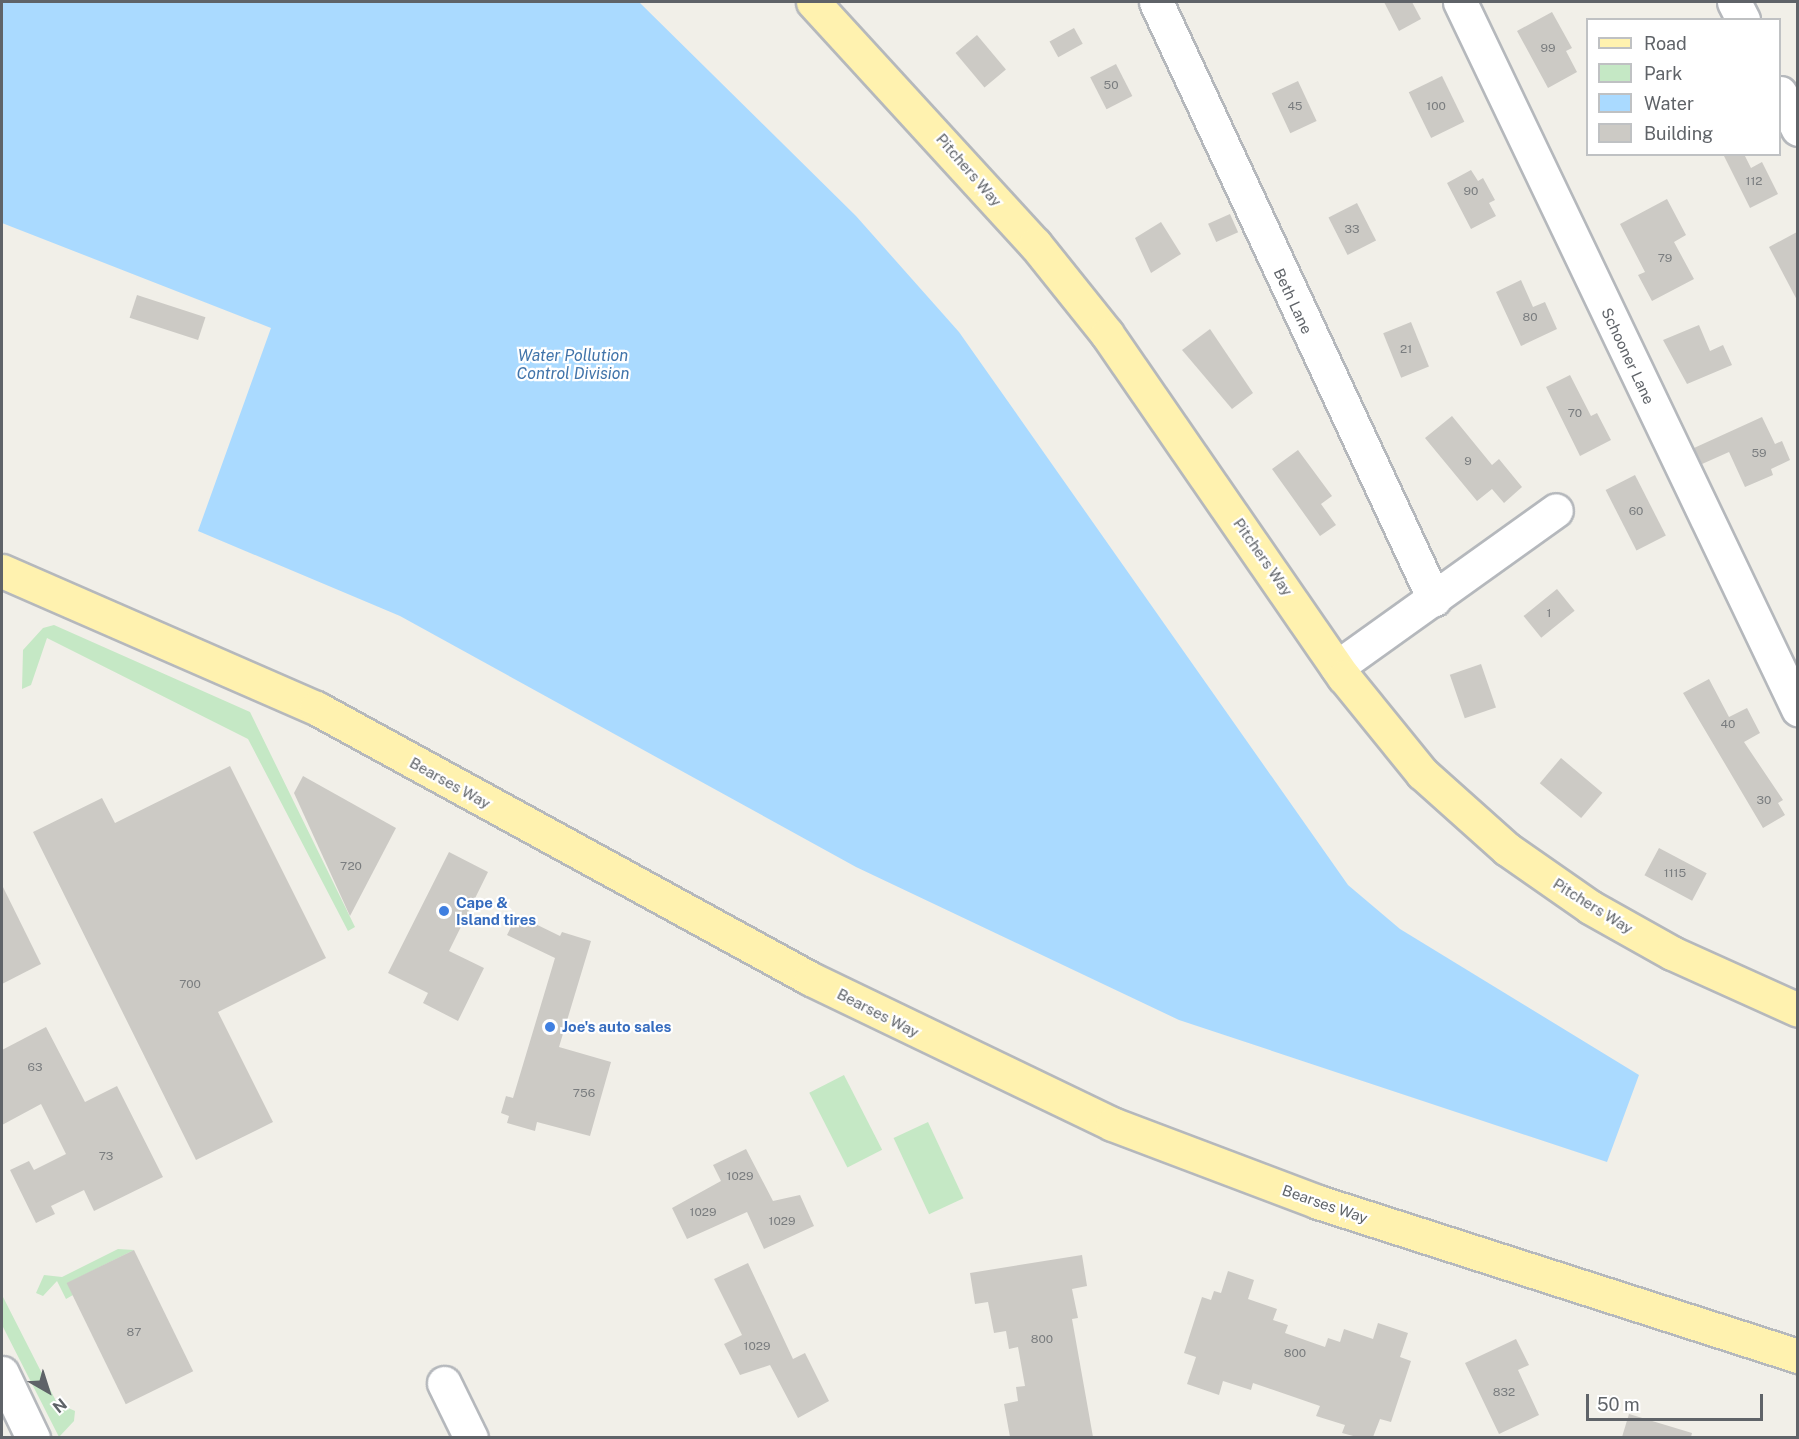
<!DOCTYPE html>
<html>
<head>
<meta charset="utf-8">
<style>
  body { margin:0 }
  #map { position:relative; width:1799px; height:1439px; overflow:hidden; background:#f1efe8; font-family:"Public Sans",sans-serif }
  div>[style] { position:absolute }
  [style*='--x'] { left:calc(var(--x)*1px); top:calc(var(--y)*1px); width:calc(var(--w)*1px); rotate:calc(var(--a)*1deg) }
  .green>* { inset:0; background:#c5e8c5; transform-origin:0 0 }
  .water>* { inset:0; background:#aadaff }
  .building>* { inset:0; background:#cccac5; transform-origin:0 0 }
  .roads { filter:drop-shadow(2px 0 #b5b8bc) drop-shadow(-2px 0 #b5b8bc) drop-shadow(0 2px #b5b8bc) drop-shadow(0 -2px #b5b8bc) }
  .minor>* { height:33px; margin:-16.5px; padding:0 16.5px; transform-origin:16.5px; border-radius:16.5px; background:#fff }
  .major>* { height:33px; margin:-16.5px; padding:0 16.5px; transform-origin:16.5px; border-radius:16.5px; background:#fff2af }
  .dots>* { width:16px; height:16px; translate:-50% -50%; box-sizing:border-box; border:3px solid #fff; border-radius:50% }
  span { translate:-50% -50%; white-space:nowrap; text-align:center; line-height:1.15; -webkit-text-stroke:4.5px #fff; paint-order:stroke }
  .number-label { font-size:12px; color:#7a7d7f }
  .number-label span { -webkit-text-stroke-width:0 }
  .street-label { font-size:15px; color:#5f6368 }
  .shop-label { font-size:15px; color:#366cbe; font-weight:700 }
  .left { translate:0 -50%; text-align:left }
  .water-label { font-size:16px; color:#4174aa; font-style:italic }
  .frame { position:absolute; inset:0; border:3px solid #5f6368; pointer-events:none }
  .legend { position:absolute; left:1586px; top:18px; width:195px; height:138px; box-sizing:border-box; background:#fff; border:2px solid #bfc1c3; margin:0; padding:8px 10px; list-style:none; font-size:18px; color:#5f6368 }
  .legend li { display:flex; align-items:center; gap:12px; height:30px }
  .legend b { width:30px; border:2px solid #bfc1c3 }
  .north { position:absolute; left:18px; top:1361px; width:60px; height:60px; -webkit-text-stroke:4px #fff; paint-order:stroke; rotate:141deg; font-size:16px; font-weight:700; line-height:24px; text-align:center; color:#5f6368 }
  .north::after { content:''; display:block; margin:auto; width:21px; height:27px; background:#5f6368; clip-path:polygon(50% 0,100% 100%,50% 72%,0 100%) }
  .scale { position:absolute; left:1586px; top:1394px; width:177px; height:27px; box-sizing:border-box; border:3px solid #5f6368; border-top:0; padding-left:8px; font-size:18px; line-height:21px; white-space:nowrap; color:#5f6368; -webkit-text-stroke:4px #fff; paint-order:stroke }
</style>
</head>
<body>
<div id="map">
  <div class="green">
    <i style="clip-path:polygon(54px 625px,250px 712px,355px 927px,348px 931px,248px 739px,47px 638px,31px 685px,22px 689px,23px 650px,43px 628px)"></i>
    <i style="left:844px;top:1075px;width:84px;height:39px;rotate:63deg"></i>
    <i style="left:928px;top:1122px;width:84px;height:38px;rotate:65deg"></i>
    <i style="clip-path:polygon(118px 1249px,134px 1250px,68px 1283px,73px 1295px,66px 1299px,57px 1281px,43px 1296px,36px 1293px,44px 1275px,62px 1277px)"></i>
    <i style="clip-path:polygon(2px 1295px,57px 1403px,75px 1411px,74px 1421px,59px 1437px,2px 1325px)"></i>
  </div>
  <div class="water">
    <i style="clip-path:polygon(2px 2px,639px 2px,856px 216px,959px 332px,1348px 885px,1400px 929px,1639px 1075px,1607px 1162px,1179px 1020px,856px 867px,400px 616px,198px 531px,271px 328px,2px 223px)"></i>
  </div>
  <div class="building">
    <i style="clip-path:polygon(1384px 2px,1412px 2px,1421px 19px,1399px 31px)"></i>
    <i style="clip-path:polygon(1552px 12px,1572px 48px,1566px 51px,1577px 72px,1548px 88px,1517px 31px)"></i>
    <i style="left:1074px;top:28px;width:18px;height:28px;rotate:61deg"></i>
    <i style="left:977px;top:35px;width:45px;height:28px;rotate:50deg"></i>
    <i style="left:1116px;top:64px;width:36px;height:29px;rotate:63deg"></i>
    <i style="left:1442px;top:76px;width:51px;height:37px;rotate:64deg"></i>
    <i style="left:1298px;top:81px;width:44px;height:29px;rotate:65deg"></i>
    <i style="clip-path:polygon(1723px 154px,1744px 154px,1751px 168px,1762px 162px,1778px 194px,1750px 208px)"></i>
    <i style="clip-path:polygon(1471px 170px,1478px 181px,1483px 178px,1495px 200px,1489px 203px,1496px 216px,1471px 229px,1447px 183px)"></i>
    <i style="clip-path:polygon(1667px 199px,1686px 235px,1674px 242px,1694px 279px,1652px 301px,1638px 275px,1645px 272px,1620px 224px)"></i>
    <i style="left:1357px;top:203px;width:42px;height:32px;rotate:63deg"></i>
    <i style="left:1230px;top:214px;width:20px;height:24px;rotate:66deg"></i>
    <i style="clip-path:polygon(1161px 222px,1181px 254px,1151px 273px,1135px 238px)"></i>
    <i style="clip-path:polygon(1797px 232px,1797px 300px,1769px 247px)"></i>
    <i style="clip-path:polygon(1521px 280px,1533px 307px,1545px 302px,1557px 329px,1521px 346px,1496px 292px)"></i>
    <i style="left:137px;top:295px;width:72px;height:24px;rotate:18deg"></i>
    <i style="left:1411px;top:322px;width:48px;height:30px;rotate:68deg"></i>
    <i style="clip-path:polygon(1699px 325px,1710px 351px,1723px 345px,1732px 365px,1687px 384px,1663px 340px)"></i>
    <i style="clip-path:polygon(1210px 329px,1253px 393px,1232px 409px,1182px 350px)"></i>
    <i style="clip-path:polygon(1570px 375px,1591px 416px,1597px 413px,1611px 440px,1580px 456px,1546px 387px)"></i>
    <i style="clip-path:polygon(1452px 416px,1492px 465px,1499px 459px,1522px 487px,1504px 503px,1492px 489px,1477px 501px,1425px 438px)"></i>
    <i style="clip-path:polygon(1762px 417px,1775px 444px,1782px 441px,1790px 460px,1771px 469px,1773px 475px,1745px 487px,1729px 452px,1702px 464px,1694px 448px)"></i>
    <i style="clip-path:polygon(1298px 450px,1332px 496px,1321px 504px,1336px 525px,1320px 536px,1272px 469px)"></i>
    <i style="left:1635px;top:475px;width:68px;height:33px;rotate:63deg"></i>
    <i style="left:1557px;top:589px;width:28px;height:43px;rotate:51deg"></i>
    <i style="left:1481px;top:664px;width:46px;height:33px;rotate:71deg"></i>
    <i style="clip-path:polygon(1709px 679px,1729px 717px,1747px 708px,1760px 733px,1744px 742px,1783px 800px,1778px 803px,1785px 815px,1763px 828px,1683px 693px)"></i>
    <i style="left:1561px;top:758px;width:54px;height:33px;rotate:40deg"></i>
    <i style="clip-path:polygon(230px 766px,326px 958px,218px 1012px,273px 1122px,196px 1160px,33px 832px,102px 798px,115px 823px)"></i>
    <i style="clip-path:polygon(303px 776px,396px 828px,350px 916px,294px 793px)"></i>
    <i style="left:1659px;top:848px;width:54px;height:31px;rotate:28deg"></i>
    <i style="clip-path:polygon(449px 852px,488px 872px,449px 951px,484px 968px,458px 1021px,423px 1003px,428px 993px,388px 973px)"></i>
    <i style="clip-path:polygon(2px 885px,41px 964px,2px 984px)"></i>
    <i style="clip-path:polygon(517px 915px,560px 936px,562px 932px,591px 941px,559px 1047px,611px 1062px,590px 1136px,537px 1122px,535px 1131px,507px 1123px,509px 1116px,501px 1113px,506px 1096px,513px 1098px,555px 958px,507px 935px)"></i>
    <i style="clip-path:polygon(46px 1027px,85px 1102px,117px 1086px,163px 1177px,94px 1211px,84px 1190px,51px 1206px,55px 1214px,36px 1223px,10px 1170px,29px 1161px,34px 1170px,66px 1154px,41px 1104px,2px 1125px,2px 1050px)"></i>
    <i style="clip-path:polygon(746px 1149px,773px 1201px,800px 1195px,814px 1226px,764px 1249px,747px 1212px,687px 1239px,672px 1208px,721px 1181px,713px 1165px)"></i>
    <i style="left:134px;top:1250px;width:135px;height:75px;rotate:64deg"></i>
    <i style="clip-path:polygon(1082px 1255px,1087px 1286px,1072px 1289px,1078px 1318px,1072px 1319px,1093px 1437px,1010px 1437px,1004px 1404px,1018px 1401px,1016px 1387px,1025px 1386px,1018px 1347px,1009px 1349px,1006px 1331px,994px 1333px,988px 1302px,975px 1304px,970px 1273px)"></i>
    <i style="clip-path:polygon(748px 1263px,793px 1359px,805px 1353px,829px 1401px,798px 1418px,770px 1365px,740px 1375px,724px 1344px,742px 1335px,714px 1279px)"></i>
    <i style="clip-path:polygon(1228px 1271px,1254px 1280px,1248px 1299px,1277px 1309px,1273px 1320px,1288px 1325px,1285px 1333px,1325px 1347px,1328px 1338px,1340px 1342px,1344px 1329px,1373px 1339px,1378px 1323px,1408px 1333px,1400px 1357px,1411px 1361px,1391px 1422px,1380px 1419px,1373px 1437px,1357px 1437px,1342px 1433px,1345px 1425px,1316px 1416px,1320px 1406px,1253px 1383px,1251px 1390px,1223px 1381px,1219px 1395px,1187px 1384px,1196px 1357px,1184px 1353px,1202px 1297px,1211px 1300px,1214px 1291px,1221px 1293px)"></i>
    <i style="clip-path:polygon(1516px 1339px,1529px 1365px,1518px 1370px,1539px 1415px,1499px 1434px,1465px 1363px)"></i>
    <i style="clip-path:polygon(1629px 1414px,1692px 1433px,1691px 1437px,1622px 1437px)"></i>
  </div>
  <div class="roads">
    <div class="minor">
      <i style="--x:1156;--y:2;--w:659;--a:65.03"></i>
      <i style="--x:1460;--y:2;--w:784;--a:64.45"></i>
      <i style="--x:1734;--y:2;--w:20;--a:63"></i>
      <i style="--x:1780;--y:93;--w:40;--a:63.4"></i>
      <i style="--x:1337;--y:667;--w:269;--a:-35.6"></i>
      <i style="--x:2;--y:1373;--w:72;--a:64.5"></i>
      <i style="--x:444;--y:1383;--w:61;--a:63.9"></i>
    </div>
    <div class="major">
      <i style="--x:813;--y:2;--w:328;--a:47.5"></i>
      <i style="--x:1035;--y:244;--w:115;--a:51.3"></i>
      <i style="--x:1107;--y:334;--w:417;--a:55.4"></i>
      <i style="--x:1344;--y:677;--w:124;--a:50.9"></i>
      <i style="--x:1422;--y:773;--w:114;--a:41.8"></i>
      <i style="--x:1507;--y:849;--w:101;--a:34.9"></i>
      <i style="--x:1590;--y:907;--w:94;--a:29.3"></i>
      <i style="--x:1672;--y:953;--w:138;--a:24.3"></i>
      <i style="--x:2;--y:571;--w:343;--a:23.6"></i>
      <i style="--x:316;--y:708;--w:564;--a:28.7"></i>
      <i style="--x:811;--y:979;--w:334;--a:25.7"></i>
      <i style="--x:1112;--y:1124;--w:220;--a:20.7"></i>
      <i style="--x:1318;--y:1202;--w:504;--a:17.79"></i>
    </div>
  </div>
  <div class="dots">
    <i style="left:444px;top:911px;background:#3f7fe0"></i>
    <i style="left:550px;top:1027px;background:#3f7fe0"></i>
  </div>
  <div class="number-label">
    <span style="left:1548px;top:49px">99</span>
    <span style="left:1111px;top:86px">50</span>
    <span style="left:1295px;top:107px">45</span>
    <span style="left:1436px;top:107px">100</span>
    <span style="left:1754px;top:182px">112</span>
    <span style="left:1471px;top:192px">90</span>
    <span style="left:1352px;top:230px">33</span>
    <span style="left:1665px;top:259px">79</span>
    <span style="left:1530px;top:318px">80</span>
    <span style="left:1406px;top:350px">21</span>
    <span style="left:1575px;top:414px">70</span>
    <span style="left:1759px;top:454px">59</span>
    <span style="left:1468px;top:462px">9</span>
    <span style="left:1636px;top:512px">60</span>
    <span style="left:1549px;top:614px">1</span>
    <span style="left:1728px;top:725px">40</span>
    <span style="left:1764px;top:801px">30</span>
    <span style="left:351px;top:867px">720</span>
    <span style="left:1675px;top:874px">1115</span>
    <span style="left:190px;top:985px">700</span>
    <span style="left:35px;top:1068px">63</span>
    <span style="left:584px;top:1094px">756</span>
    <span style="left:106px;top:1157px">73</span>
    <span style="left:740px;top:1177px">1029</span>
    <span style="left:703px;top:1213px">1029</span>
    <span style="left:782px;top:1222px">1029</span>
    <span style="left:134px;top:1333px">87</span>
    <span style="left:1042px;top:1340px">800</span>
    <span style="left:757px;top:1347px">1029</span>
    <span style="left:1295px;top:1354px">800</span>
    <span style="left:1504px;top:1393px">832</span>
  </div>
  <div class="street-label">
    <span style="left:969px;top:170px;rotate:49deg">Pitchers Way</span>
    <span style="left:1293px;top:301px;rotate:65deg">Beth Lane</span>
    <span style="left:1628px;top:356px;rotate:65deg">Schooner Lane</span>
    <span style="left:1263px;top:557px;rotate:55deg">Pitchers Way</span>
    <span style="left:450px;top:783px;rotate:29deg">Bearses Way</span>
    <span style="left:1593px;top:906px;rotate:32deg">Pitchers Way</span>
    <span style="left:878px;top:1013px;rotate:27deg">Bearses Way</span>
    <span style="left:1325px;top:1204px;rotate:19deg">Bearses Way</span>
  </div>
  <div class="shop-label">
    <span class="left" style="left:456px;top:911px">Cape &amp;<br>Island tires</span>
    <span class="left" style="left:562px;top:1027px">Joe's auto sales</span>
  </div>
  <div class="water-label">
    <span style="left:573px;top:365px">Water Pollution<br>Control Division</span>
  </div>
  <div class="frame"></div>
  <ul class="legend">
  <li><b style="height:8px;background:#fff2af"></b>Road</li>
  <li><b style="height:16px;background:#c5e8c5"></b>Park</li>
  <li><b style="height:16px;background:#aadaff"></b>Water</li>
  <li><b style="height:16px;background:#cccac5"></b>Building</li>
  </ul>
  <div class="north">N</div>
  <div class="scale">50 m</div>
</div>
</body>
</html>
